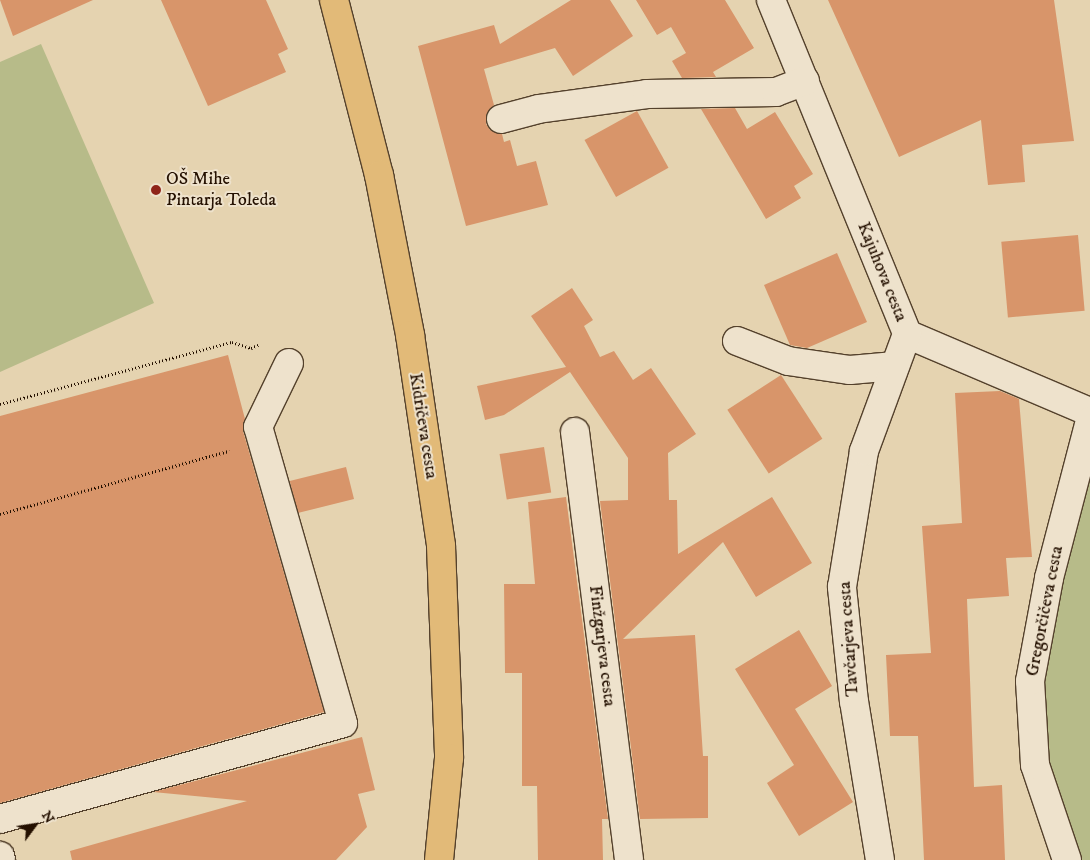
<!DOCTYPE html>
<html>
<head>
<meta charset="utf-8">
<style>
  body { margin:0 }
  #map { position:relative; width:1090px; height:860px; overflow:hidden; background:#e5d3b0; font-family:"IM FELL DW Pica",serif }
  div>[style] { position:absolute }
  [style*='--x'] { left:calc(var(--x)*1px); top:calc(var(--y)*1px); width:calc(var(--w)*1px); rotate:calc(var(--a)*1deg) }
  .green>* { inset:0; background:#b7bb89 }
  .building>* { inset:0; background:#d8956a; transform-origin:0 0 }
  .path>* { height:3px; margin-top:-1.5px; transform-origin:0; background:repeating-linear-gradient(90deg,#241000 0 1px,transparent 0 3.5px) }
  .roads { filter:drop-shadow(1px 0 #54412c) drop-shadow(-1px 0 #54412c) drop-shadow(0 1px #54412c) drop-shadow(0 -1px #54412c) }
  .minor>* { height:28px; margin:-14px; padding:0 14px; transform-origin:14px; border-radius:14px; background:#eee2cc }
  .major>* { height:28px; margin:-14px; padding:0 14px; transform-origin:14px; border-radius:14px; background:#e2ba78 }
  .dots>* { width:14px; height:14px; translate:-50% -50%; box-sizing:border-box; border:2px solid #eee2cc; border-radius:50% }
  span { translate:-50% -50%; white-space:nowrap; text-align:center; line-height:1.15; -webkit-text-stroke:4px #eee2cc; paint-order:stroke }
  .poi-label { font-size:18px; color:#241000 }
  .left { translate:0 -50%; text-align:left }
  .street-label { font-size:18px; color:#241000 }
  .north { position:absolute; left:10px; top:800px; width:50px; height:50px; -webkit-text-stroke:4px #eee2cc; paint-order:stroke; rotate:59deg; font-size:14px; font-weight:700; line-height:20px; text-align:center; color:#241000 }
  .north::after { content:''; display:block; margin:auto; width:18px; height:22px; background:#241000; clip-path:polygon(50% 0,100% 100%,50% 72%,0 100%) }
</style>
</head>
<body>
<div id="map">
  <div class="green">
    <i style="clip-path:polygon(41px 44px,154px 303px,0 372px,0 62px)"></i>
    <i style="clip-path:polygon(1090px 478px,1090px 860px,1080px 860px,1054px 795px,1043px 743px,1041px 695px,1064px 566px)"></i>
  </div>
  <div class="building">
    <i style="clip-path:polygon(0 0,93px 0,13px 36px)"></i>
    <i style="clip-path:polygon(161px 0,266px 0,288px 49px,278px 54px,286px 72px,208px 106px)"></i>
    <i style="clip-path:polygon(571px 0,610px 0,633px 36px,573px 76px,555px 48px,484px 69px,494px 105px,486px 115px,486px 124px,490px 130px,502px 134px,504px 142px,510px 140px,517px 166px,536px 161px,548px 205px,466px 226px,418px 46px,494px 25px,500px 44px)"></i>
    <i style="clip-path:polygon(636px 0,725px 0,754px 48px,713px 72px,716px 77px,682px 78px,672px 61px,686px 53px,671px 27px,657px 35px)"></i>
    <i style="clip-path:polygon(828px 0,1054px 0,1074px 141px,1022px 145px,1025px 182px,988px 185px,981px 120px,899px 157px)"></i>
    <i style="clip-path:polygon(735px 108px,747px 129px,775px 112px,813px 174px,794px 186px,801px 198px,766px 219px,701px 109px)"></i>
    <i style="left:637px;top:111px;width:65px;height:60px;rotate:61deg"></i>
    <i style="left:1078px;top:235px;width:76px;height:77px;rotate:85deg"></i>
    <i style="clip-path:polygon(837px 253px,867px 322px,807px 348px,790px 345px,764px 285px)"></i>
    <i style="clip-path:polygon(572px 288px,593px 320px,584px 326px,600px 357px,614px 351px,633px 380px,651px 368px,696px 434px,668px 453px,669px 500px,677px 500px,678px 554px,772px 497px,812px 563px,756px 597px,723px 542px,623px 639px,695px 635px,703px 756px,708px 756px,708px 818px,640px 819px,600px 501px,628px 500px,628px 458px,570px 372px,504px 415px,485px 420px,477px 386px,566px 367px,531px 316px)"></i>
    <i style="clip-path:polygon(228px 355px,245px 419px,243px 431px,324px 712px,0 803px,0 416px)"></i>
    <i style="left:781px;top:375px;width:76px;height:64px;rotate:57deg"></i>
    <i style="clip-path:polygon(1000px 391px,1019px 399px,1032px 557px,1006px 558px,1009px 596px,967px 599px,974px 787px,1002px 785px,1005px 860px,924px 860px,918px 736px,890px 736px,886px 655px,931px 653px,922px 526px,962px 523px,955px 393px)"></i>
    <i style="left:544px;top:447px;width:46px;height:45px;rotate:81deg"></i>
    <i style="left:346px;top:467px;width:33px;height:58px;rotate:76deg"></i>
    <i style="clip-path:polygon(566px 497px,608px 819px,602px 819px,603px 860px,538px 860px,537px 786px,522px 786px,522px 673px,505px 673px,504px 584px,535px 584px,528px 502px)"></i>
    <i style="clip-path:polygon(799px 630px,832px 686px,795px 709px,853px 802px,799px 836px,767px 783px,794px 765px,735px 669px)"></i>
    <i style="clip-path:polygon(362px 737px,375px 790px,358px 794px,367px 827px,336px 860px,72px 860px,70px 851px,247px 801px,153px 792px)"></i>
  </div>
  <div class="path">
    <i style="--x:0;--y:404;--w:240;--a:-15"></i>
    <i style="--x:232;--y:342;--w:20;--a:18"></i>
    <i style="--x:251;--y:348;--w:8;--a:-23"></i>
    <i style="--x:0;--y:514;--w:238;--a:-15.4"></i>
  </div>
  <div class="roads">
    <div class="minor">
      <i style="--x:771;--y:0;--w:361;--a:67.8"></i>
      <i style="--x:907;--y:334;--w:199;--a:23.1"></i>
      <i style="--x:501;--y:119;--w:38;--a:-15"></i>
      <i style="--x:538;--y:109;--w:110;--a:-7.8"></i>
      <i style="--x:647;--y:94;--w:129;--a:-0.9"></i>
      <i style="--x:776;--y:92;--w:31;--a:-21"></i>
      <i style="--x:737;--y:341;--w:55;--a:21.4"></i>
      <i style="--x:788;--y:361;--w:63;--a:8.3"></i>
      <i style="--x:850;--y:370;--w:45;--a:-5.1"></i>
      <i style="--x:575;--y:432;--w:431;--a:82.8"></i>
      <i style="--x:0;--y:819;--w:356;--a:-15.6"></i>
      <i style="--x:343;--y:723;--w:308;--a:-106"></i>
      <i style="--x:258;--y:427;--w:71;--a:-64.2"></i>
      <i style="--x:0;--y:856;--w:4;--a:76"></i>
      <i style="--x:880;--y:860;--w:160;--a:-99.3"></i>
      <i style="--x:854;--y:702;--w:116;--a:-96"></i>
      <i style="--x:842;--y:587;--w:138;--a:-80.8"></i>
      <i style="--x:864;--y:451;--w:125;--a:-69.8"></i>
      <i style="--x:1067;--y:860;--w:100;--a:-108.6"></i>
      <i style="--x:1035;--y:765;--w:84;--a:-93.4"></i>
      <i style="--x:1030;--y:681;--w:105;--a:-79.5"></i>
      <i style="--x:1049;--y:578;--w:162;--a:-75.4"></i>
    </div>
    <div class="major">
      <i style="--x:334;--y:0;--w:181;--a:75.6"></i>
      <i style="--x:379;--y:175;--w:163;--a:79"></i>
      <i style="--x:410;--y:335;--w:213;--a:81.6"></i>
      <i style="--x:441;--y:546;--w:212;--a:87.8"></i>
      <i style="--x:449;--y:758;--w:102;--a:95.6"></i>
    </div>
  </div>
  <div class="dots">
    <i style="left:156px;top:190px;background:#8f2418"></i>
  </div>
  <div class="poi-label">
    <span class="left" style="left:166px;top:190px">OŠ Mihe<br>Pintarja Toleda</span>
  </div>
  <div class="street-label">
    <span style="left:882px;top:272px;rotate:68deg">Kajuhova cesta</span>
    <span style="left:423px;top:426px;rotate:81deg">Kidričeva cesta</span>
    <span style="left:1045px;top:611px;rotate:-79deg">Gregorčičeva cesta</span>
    <span style="left:849px;top:639px;rotate:-94deg">Tavčarjeva cesta</span>
    <span style="left:602px;top:646px;rotate:83deg">Finžgarjeva cesta</span>
  </div>
  <div class="north">N</div>
</div>
</body>
</html>
